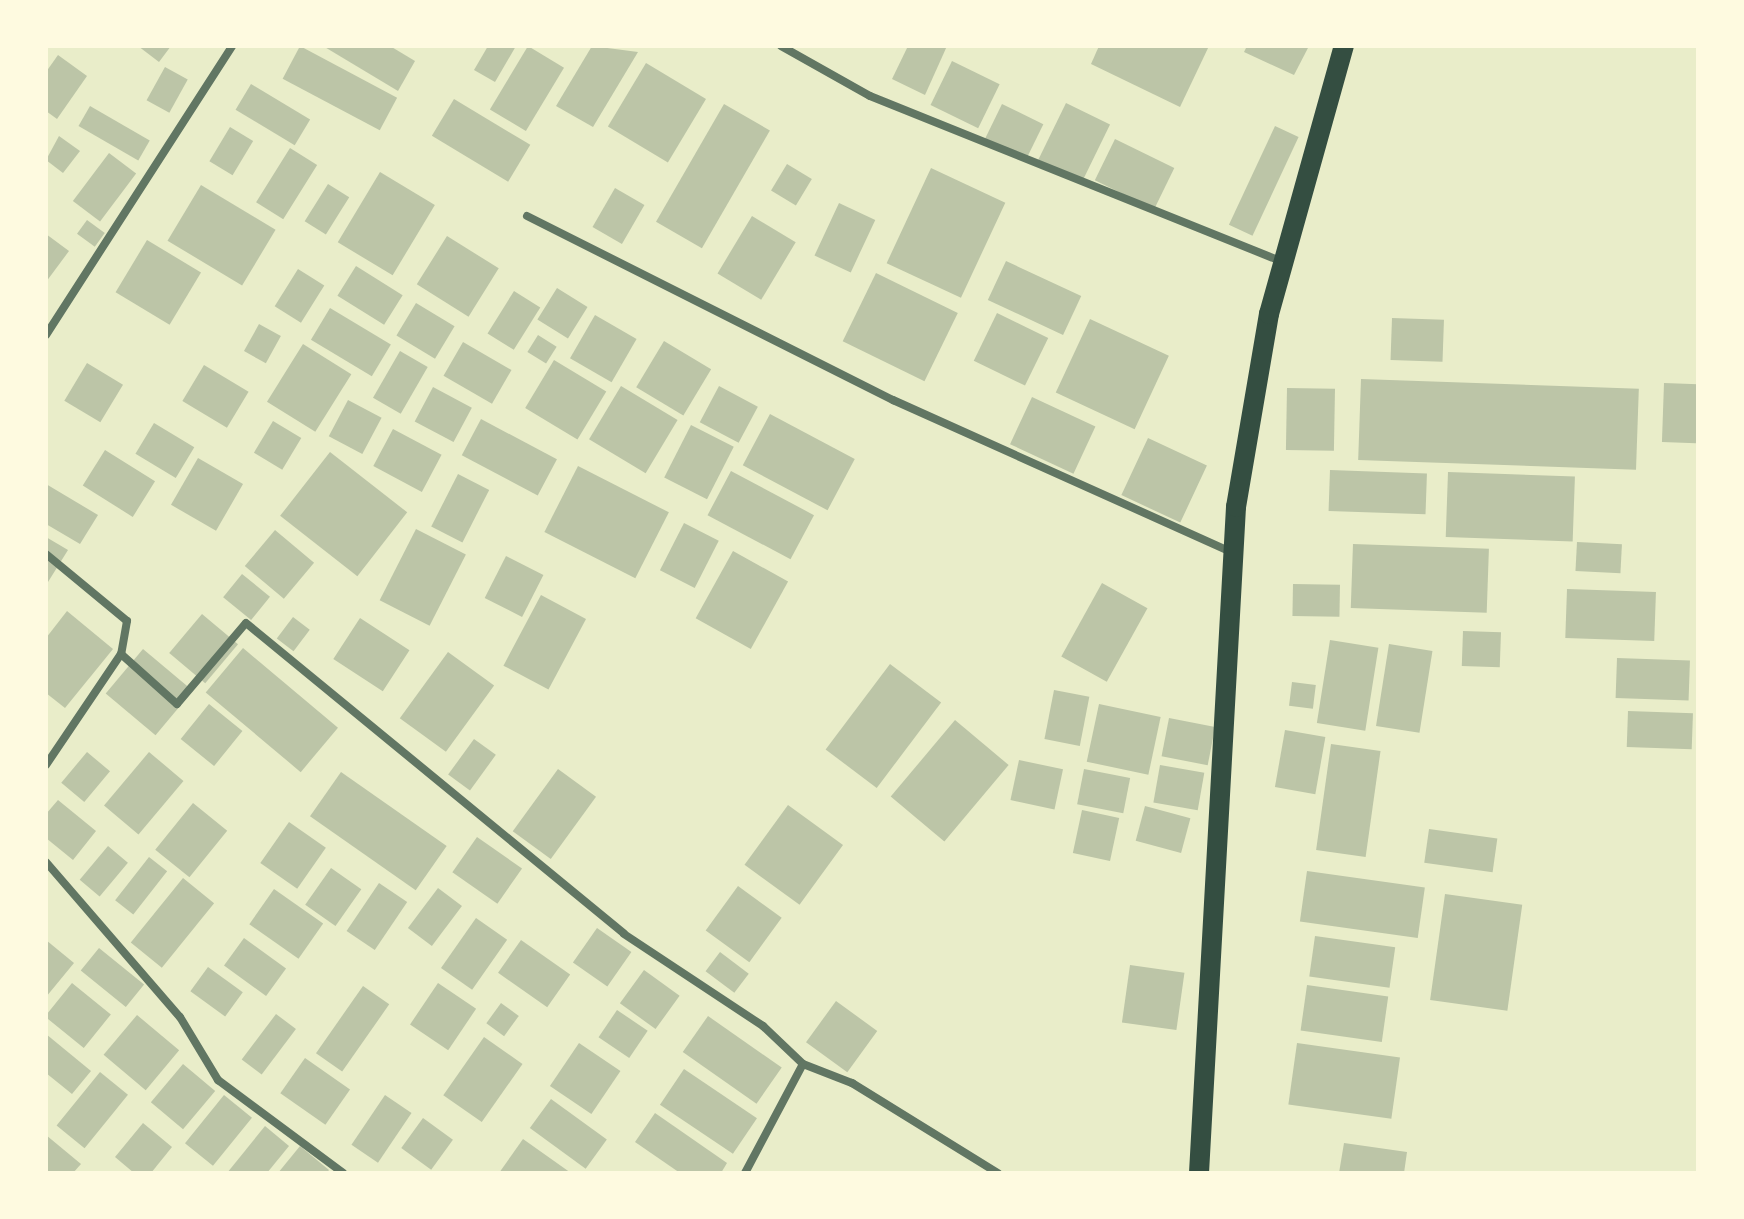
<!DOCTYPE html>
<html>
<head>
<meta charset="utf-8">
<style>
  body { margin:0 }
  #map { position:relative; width:1744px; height:1219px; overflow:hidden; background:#e9edc9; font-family:"IBM Plex Sans",sans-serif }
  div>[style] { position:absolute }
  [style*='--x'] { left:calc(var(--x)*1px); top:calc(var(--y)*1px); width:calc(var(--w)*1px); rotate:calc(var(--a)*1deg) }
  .building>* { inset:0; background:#bcc5a7; transform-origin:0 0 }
  .minor>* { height:8px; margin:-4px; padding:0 4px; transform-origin:4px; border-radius:4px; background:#617663 }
  .primary>* { height:20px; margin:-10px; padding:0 10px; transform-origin:10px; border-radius:10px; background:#344e41 }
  span { translate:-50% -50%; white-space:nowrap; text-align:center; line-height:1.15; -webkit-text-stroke:6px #fefae0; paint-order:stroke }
  .frame { position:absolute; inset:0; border:48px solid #fefae0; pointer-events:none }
</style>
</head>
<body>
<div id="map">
  <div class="building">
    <i style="clip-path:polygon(138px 46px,171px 46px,159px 62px)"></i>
    <i style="left:300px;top:46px;width:110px;height:37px;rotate:28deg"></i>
    <i style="clip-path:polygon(323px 46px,390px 46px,415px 61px,398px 91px)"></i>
    <i style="clip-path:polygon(488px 46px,516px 46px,495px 82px,474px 70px)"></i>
    <i style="left:528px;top:46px;width:42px;height:74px;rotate:31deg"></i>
    <i style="clip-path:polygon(592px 46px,638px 52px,593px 127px,556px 106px)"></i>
    <i style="clip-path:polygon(908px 46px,947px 46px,925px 95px,892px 79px)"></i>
    <i style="clip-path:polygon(1099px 46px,1209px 46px,1180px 107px,1091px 64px)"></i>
    <i style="clip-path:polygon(1247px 46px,1309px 46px,1294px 75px,1244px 52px)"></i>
    <i style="clip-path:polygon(58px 55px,87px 76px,57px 119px,46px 111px,46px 72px)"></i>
    <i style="left:952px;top:61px;width:53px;height:49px;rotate:26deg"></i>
    <i style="left:646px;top:63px;width:70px;height:74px;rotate:31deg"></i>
    <i style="left:165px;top:67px;width:26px;height:38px;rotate:29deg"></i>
    <i style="left:251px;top:84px;width:69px;height:30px;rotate:31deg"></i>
    <i style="left:454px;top:99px;width:89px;height:43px;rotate:31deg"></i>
    <i style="left:1066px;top:103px;width:49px;height:66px;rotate:26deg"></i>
    <i style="left:724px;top:104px;width:53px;height:136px;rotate:30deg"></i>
    <i style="left:1002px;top:104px;width:46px;height:40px;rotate:26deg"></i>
    <i style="left:90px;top:106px;width:69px;height:23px;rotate:30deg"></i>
    <i style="left:1275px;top:126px;width:26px;height:109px;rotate:25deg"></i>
    <i style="left:230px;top:127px;width:27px;height:40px;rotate:31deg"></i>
    <i style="clip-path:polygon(59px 136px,80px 151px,63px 173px,46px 160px)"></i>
    <i style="left:1115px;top:139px;width:66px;height:46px;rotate:26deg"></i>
    <i style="left:290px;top:148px;width:32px;height:64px;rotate:32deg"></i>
    <i style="left:109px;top:153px;width:34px;height:60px;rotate:37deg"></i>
    <i style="left:787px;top:164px;width:29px;height:31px;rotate:31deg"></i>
    <i style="left:931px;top:168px;width:82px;height:105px;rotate:25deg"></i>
    <i style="left:380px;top:172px;width:64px;height:82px;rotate:31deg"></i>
    <i style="left:328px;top:184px;width:25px;height:44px;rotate:32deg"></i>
    <i style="left:201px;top:185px;width:87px;height:65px;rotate:31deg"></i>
    <i style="left:615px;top:188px;width:34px;height:45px;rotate:30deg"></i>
    <i style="left:839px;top:203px;width:40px;height:58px;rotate:25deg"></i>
    <i style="left:752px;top:216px;width:51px;height:67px;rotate:31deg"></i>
    <i style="left:87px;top:220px;width:22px;height:17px;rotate:36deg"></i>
    <i style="clip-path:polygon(46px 234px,69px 251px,46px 282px)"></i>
    <i style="left:447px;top:236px;width:61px;height:57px;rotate:32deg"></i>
    <i style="left:147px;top:240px;width:63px;height:61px;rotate:31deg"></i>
    <i style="left:1006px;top:261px;width:83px;height:43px;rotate:25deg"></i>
    <i style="left:356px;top:266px;width:55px;height:35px;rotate:32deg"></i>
    <i style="left:298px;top:269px;width:31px;height:44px;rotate:32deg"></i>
    <i style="left:876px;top:273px;width:91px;height:76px;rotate:26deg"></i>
    <i style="left:557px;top:288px;width:36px;height:37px;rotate:32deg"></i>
    <i style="left:514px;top:291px;width:31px;height:50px;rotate:32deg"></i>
    <i style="left:416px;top:303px;width:45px;height:38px;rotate:31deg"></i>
    <i style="left:330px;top:308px;width:71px;height:37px;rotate:31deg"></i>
    <i style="left:997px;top:313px;width:57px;height:53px;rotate:26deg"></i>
    <i style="left:595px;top:315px;width:48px;height:50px;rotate:30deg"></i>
    <i style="left:1392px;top:318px;width:52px;height:42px;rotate:2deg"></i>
    <i style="left:1090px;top:319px;width:87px;height:81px;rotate:25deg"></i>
    <i style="left:259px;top:324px;width:25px;height:31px;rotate:29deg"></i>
    <i style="left:538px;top:335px;width:22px;height:20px;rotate:32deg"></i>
    <i style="left:664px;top:341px;width:55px;height:54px;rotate:31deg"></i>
    <i style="left:463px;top:342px;width:56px;height:39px;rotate:30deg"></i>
    <i style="left:303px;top:344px;width:57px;height:68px;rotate:32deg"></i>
    <i style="left:400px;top:351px;width:32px;height:54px;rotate:30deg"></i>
    <i style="left:554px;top:360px;width:61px;height:56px;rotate:31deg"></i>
    <i style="left:87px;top:363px;width:42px;height:44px;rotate:31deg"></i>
    <i style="left:204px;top:365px;width:52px;height:42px;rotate:31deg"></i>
    <i style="left:1361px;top:379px;width:278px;height:81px;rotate:2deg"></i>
    <i style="left:1664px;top:383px;width:34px;height:59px;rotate:2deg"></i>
    <i style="left:621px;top:386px;width:66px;height:62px;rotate:31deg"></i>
    <i style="left:719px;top:386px;width:44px;height:41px;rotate:28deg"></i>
    <i style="left:433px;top:387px;width:44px;height:39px;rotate:28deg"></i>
    <i style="left:1287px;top:388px;width:48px;height:62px;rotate:1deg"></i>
    <i style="left:1032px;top:397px;width:70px;height:52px;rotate:25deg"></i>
    <i style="left:348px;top:400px;width:38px;height:41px;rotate:28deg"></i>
    <i style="left:770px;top:414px;width:96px;height:58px;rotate:28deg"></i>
    <i style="left:481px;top:419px;width:86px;height:41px;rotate:28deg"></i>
    <i style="left:273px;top:421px;width:33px;height:37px;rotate:31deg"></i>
    <i style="left:154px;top:423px;width:47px;height:36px;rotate:31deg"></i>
    <i style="left:691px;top:425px;width:48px;height:59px;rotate:27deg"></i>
    <i style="left:393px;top:429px;width:55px;height:42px;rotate:28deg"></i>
    <i style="left:1148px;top:438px;width:65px;height:63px;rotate:25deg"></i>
    <i style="left:105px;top:450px;width:59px;height:42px;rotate:32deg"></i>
    <i style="left:330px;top:452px;width:98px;height:81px;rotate:38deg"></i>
    <i style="left:198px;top:458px;width:52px;height:54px;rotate:30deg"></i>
    <i style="left:578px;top:466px;width:102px;height:74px;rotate:27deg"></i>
    <i style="left:1330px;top:470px;width:97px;height:41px;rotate:2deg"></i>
    <i style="left:731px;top:471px;width:94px;height:50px;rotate:28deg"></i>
    <i style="left:1448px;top:472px;width:127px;height:65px;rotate:2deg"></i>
    <i style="left:458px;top:474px;width:35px;height:59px;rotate:27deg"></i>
    <i style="clip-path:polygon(46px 484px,98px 515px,80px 544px,46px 524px)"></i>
    <i style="left:684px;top:523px;width:39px;height:53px;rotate:27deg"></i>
    <i style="left:416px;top:529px;width:56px;height:80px;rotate:27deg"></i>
    <i style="left:275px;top:530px;width:51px;height:47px;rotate:40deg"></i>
    <i style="clip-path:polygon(46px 537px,68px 550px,48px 582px,46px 581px)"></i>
    <i style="left:1577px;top:542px;width:45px;height:29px;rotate:3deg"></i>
    <i style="left:1353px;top:544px;width:136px;height:64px;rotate:2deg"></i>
    <i style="left:733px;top:551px;width:63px;height:77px;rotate:29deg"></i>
    <i style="left:506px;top:556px;width:42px;height:47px;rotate:27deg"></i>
    <i style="left:242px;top:574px;width:36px;height:30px;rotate:39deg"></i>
    <i style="left:1102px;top:583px;width:52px;height:84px;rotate:29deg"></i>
    <i style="left:1293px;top:584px;width:47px;height:32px;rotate:1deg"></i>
    <i style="left:1567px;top:589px;width:89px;height:49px;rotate:2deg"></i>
    <i style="left:541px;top:595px;width:51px;height:80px;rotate:28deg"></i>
    <i style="clip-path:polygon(67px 611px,113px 649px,65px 708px,46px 693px,46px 638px)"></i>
    <i style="left:202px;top:614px;width:47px;height:51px;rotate:40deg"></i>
    <i style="left:293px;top:617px;width:21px;height:27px;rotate:37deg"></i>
    <i style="left:360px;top:618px;width:59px;height:49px;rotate:33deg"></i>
    <i style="left:1463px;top:631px;width:38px;height:35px;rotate:2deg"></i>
    <i style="left:1330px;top:640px;width:49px;height:84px;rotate:9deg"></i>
    <i style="left:1389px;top:644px;width:44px;height:83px;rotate:9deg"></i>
    <i style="left:243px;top:648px;width:124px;height:58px;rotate:40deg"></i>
    <i style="left:143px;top:649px;width:65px;height:58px;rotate:40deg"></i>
    <i style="left:448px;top:652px;width:57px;height:82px;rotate:36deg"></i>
    <i style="left:1617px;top:658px;width:73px;height:40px;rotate:2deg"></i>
    <i style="left:890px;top:664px;width:64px;height:107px;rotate:37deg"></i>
    <i style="left:1292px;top:682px;width:24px;height:24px;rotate:7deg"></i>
    <i style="left:1054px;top:690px;width:36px;height:50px;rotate:11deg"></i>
    <i style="left:209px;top:704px;width:43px;height:45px;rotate:39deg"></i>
    <i style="left:1099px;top:704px;width:63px;height:59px;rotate:12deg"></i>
    <i style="left:1628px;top:711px;width:65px;height:36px;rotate:2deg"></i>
    <i style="left:1169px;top:718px;width:47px;height:39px;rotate:11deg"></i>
    <i style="left:955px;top:720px;width:70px;height:100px;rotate:40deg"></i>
    <i style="left:1285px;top:730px;width:41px;height:58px;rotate:10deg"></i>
    <i style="left:474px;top:739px;width:27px;height:44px;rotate:36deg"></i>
    <i style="left:1331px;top:744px;width:50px;height:107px;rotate:8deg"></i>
    <i style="left:87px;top:752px;width:30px;height:40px;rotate:40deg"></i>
    <i style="left:149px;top:752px;width:45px;height:70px;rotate:40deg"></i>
    <i style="left:1019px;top:760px;width:45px;height:41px;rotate:12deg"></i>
    <i style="left:1160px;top:765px;width:45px;height:38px;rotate:10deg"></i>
    <i style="left:558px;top:769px;width:47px;height:77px;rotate:36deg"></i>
    <i style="left:1084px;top:769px;width:47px;height:36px;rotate:11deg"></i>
    <i style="left:341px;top:772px;width:129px;height:54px;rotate:35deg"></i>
    <i style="clip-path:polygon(58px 800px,96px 831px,73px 860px,46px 838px,46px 814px)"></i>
    <i style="left:193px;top:803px;width:44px;height:60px;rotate:39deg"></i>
    <i style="left:788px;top:805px;width:68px;height:74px;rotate:36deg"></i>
    <i style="left:1145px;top:806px;width:47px;height:36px;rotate:15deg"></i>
    <i style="left:1082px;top:810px;width:38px;height:44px;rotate:12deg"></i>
    <i style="left:289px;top:822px;width:45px;height:50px;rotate:35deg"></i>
    <i style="left:1429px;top:829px;width:69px;height:34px;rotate:8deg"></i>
    <i style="left:477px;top:837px;width:55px;height:43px;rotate:35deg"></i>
    <i style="left:108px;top:846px;width:26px;height:44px;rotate:40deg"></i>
    <i style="left:149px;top:857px;width:23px;height:55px;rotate:38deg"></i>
    <i style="left:331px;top:868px;width:37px;height:45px;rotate:35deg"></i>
    <i style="left:1307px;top:871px;width:119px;height:51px;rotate:8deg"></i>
    <i style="left:183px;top:878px;width:40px;height:83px;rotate:39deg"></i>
    <i style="left:379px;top:883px;width:34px;height:58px;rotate:34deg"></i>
    <i style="left:738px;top:886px;width:54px;height:55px;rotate:36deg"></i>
    <i style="left:438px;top:888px;width:30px;height:50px;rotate:37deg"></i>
    <i style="left:274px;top:889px;width:60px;height:43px;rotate:35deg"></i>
    <i style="left:1445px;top:894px;width:78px;height:107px;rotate:8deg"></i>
    <i style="left:476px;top:918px;width:38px;height:61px;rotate:35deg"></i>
    <i style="left:597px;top:928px;width:42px;height:42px;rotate:35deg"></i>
    <i style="left:1315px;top:936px;width:81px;height:41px;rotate:8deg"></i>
    <i style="left:244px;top:938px;width:52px;height:34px;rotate:36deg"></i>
    <i style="clip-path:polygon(46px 940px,74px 963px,46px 997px)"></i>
    <i style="left:521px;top:940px;width:60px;height:40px;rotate:35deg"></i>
    <i style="left:99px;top:948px;width:58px;height:29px;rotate:39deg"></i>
    <i style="left:720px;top:952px;width:36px;height:24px;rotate:37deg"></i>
    <i style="left:1130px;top:965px;width:55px;height:58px;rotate:8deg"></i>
    <i style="left:208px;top:967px;width:43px;height:30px;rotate:36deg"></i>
    <i style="left:644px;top:970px;width:44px;height:41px;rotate:36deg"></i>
    <i style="left:72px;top:983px;width:50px;height:43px;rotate:39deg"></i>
    <i style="left:438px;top:983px;width:46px;height:50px;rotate:34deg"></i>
    <i style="left:1307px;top:985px;width:82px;height:46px;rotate:8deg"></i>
    <i style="left:363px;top:986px;width:32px;height:82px;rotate:35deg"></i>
    <i style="left:836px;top:1001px;width:51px;height:51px;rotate:36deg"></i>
    <i style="left:501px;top:1003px;width:22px;height:25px;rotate:36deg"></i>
    <i style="left:617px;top:1010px;width:37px;height:33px;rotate:34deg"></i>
    <i style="left:276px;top:1014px;width:25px;height:57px;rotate:37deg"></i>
    <i style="left:137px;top:1015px;width:55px;height:52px;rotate:40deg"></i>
    <i style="left:708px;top:1016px;width:90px;height:44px;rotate:35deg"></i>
    <i style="clip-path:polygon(46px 1034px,91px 1071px,72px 1094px,46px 1073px)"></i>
    <i style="left:484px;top:1037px;width:47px;height:71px;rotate:35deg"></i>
    <i style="left:579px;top:1043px;width:50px;height:52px;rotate:34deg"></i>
    <i style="left:1297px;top:1043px;width:104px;height:62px;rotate:8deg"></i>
    <i style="left:305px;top:1058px;width:55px;height:43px;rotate:35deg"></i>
    <i style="left:183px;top:1064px;width:42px;height:50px;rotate:40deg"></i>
    <i style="left:684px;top:1069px;width:88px;height:43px;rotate:34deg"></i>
    <i style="left:100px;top:1072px;width:36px;height:69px;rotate:39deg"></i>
    <i style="left:224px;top:1095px;width:36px;height:62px;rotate:39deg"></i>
    <i style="left:385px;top:1095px;width:32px;height:60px;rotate:34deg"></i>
    <i style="left:551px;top:1099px;width:69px;height:36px;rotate:36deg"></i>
    <i style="clip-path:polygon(655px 1113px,727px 1163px,721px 1173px,680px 1173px,635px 1142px)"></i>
    <i style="left:423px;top:1118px;width:37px;height:37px;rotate:36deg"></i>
    <i style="clip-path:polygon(143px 1123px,172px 1147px,151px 1173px,134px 1173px,115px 1157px)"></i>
    <i style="clip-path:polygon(265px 1126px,289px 1146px,267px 1173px,227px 1173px)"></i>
    <i style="clip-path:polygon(46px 1135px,81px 1164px,73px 1173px,46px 1173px)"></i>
    <i style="clip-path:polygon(523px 1139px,571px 1173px,499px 1173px)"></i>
    <i style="clip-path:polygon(1344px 1143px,1407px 1152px,1404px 1173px,1339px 1173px)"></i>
    <i style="clip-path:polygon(300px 1146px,329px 1170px,327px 1173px,278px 1173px)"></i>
  </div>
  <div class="minor">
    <i style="--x:781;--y:46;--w:102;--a:29.3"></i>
    <i style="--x:870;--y:96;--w:445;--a:21.9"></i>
    <i style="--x:527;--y:216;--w:410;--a:26.7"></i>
    <i style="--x:893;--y:400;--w:374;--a:24.2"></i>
    <i style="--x:46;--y:335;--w:344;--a:-57.2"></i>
    <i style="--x:46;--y:554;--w:105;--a:39.6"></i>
    <i style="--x:127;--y:621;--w:34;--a:100"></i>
    <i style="--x:121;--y:654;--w:75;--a:41.8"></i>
    <i style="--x:177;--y:704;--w:106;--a:-49.6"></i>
    <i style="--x:246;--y:623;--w:489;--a:39.4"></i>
    <i style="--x:624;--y:934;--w:167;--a:33.5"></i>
    <i style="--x:763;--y:1026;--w:55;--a:43.5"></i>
    <i style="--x:803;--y:1064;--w:53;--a:21.2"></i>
    <i style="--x:852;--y:1083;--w:172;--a:31.7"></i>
    <i style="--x:46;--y:765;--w:134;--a:-56"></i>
    <i style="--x:46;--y:862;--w:205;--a:49.2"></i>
    <i style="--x:180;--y:1017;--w:74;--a:58.9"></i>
    <i style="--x:218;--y:1080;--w:156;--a:36.6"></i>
    <i style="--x:745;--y:1173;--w:123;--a:-62"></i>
  </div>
  <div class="primary">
    <i style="--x:1199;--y:1173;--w:667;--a:-86.82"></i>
    <i style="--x:1236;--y:507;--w:196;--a:-80.3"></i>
    <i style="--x:1269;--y:314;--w:278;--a:-74.4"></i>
  </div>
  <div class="frame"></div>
</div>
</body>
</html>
